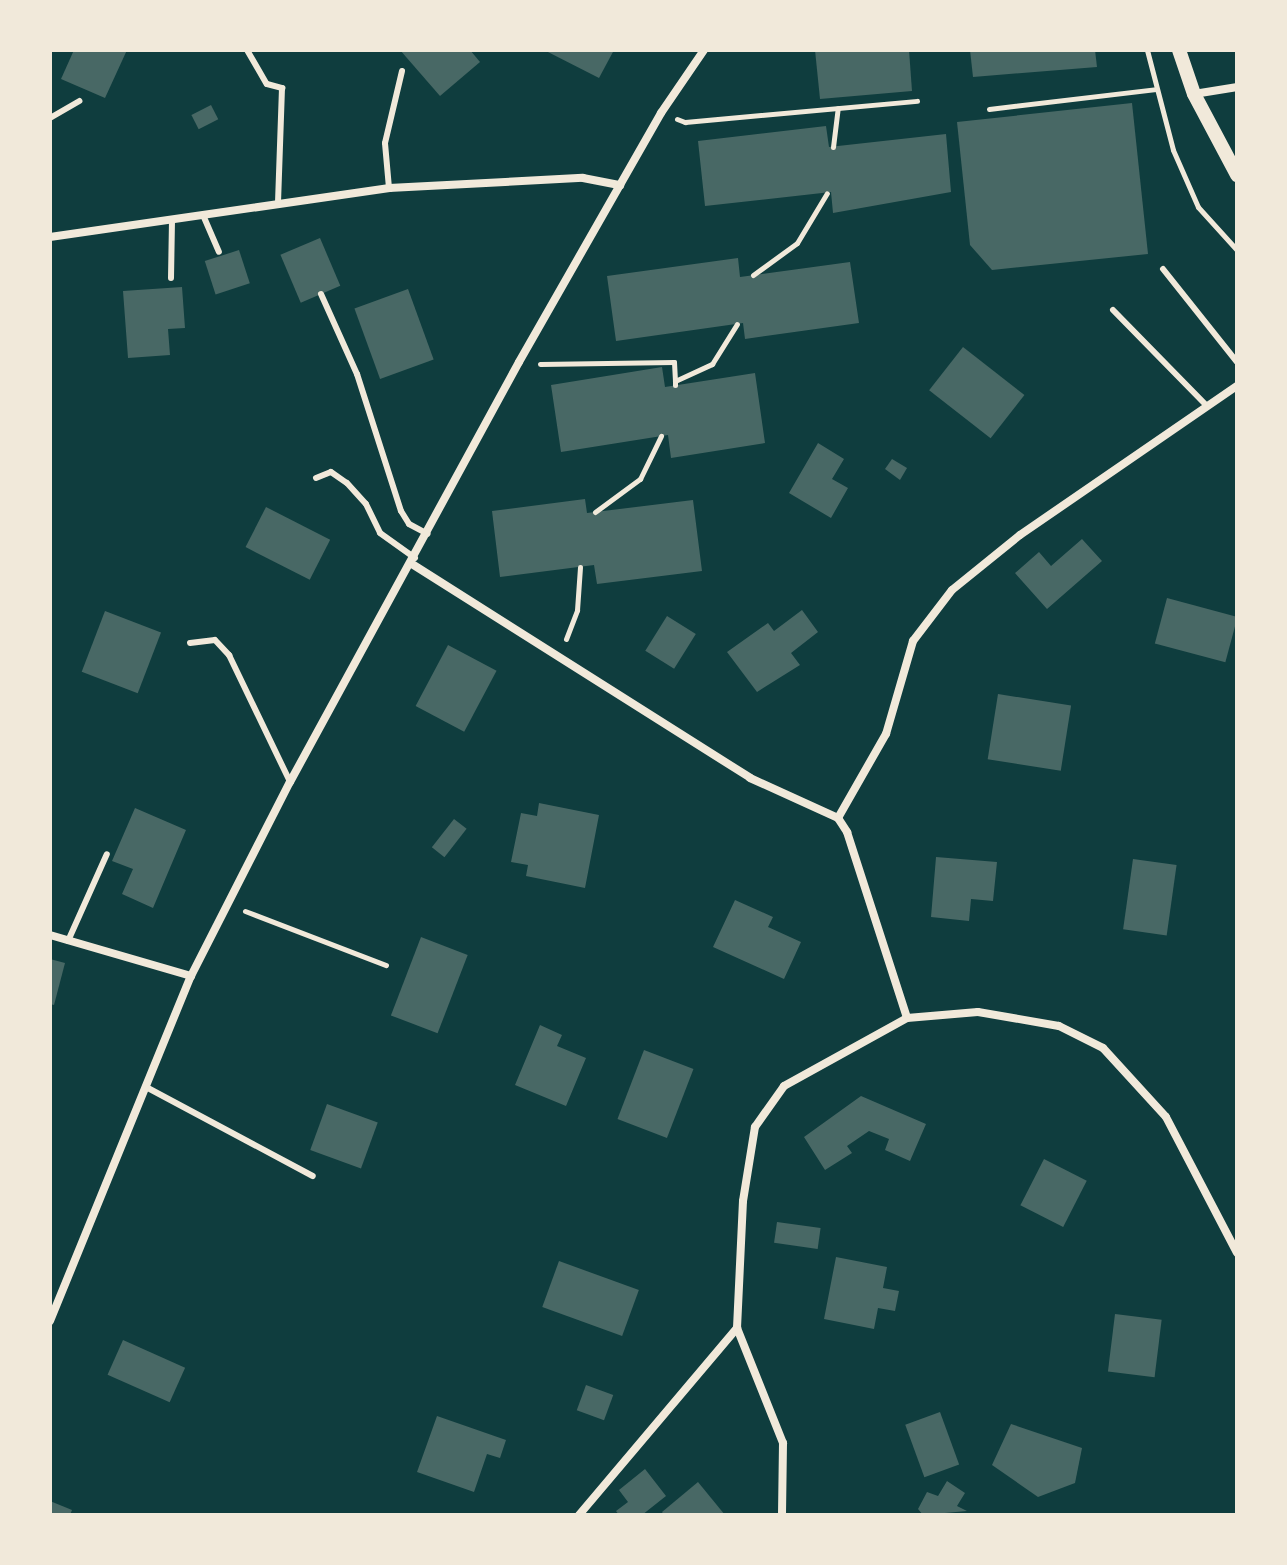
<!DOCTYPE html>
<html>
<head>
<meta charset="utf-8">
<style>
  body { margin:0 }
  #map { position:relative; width:1287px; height:1565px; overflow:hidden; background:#0f3d3e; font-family:"Nunito Sans",sans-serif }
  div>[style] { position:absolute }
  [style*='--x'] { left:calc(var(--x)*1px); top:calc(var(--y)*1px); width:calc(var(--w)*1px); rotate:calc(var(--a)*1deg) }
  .building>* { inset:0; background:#486865; transform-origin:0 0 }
  .path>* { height:5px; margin:-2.5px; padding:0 2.5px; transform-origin:2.5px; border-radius:2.5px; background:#f1e9da }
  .service>* { height:6px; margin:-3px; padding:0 3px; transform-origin:3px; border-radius:3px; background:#f1e9da }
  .minor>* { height:8px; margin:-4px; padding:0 4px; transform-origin:4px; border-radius:4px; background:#f1e9da }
  .tertiary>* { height:14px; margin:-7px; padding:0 7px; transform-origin:7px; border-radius:7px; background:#f1e9da }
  span { translate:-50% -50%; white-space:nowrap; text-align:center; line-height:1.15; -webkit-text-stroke:6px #f1e9da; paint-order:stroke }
  .frame { position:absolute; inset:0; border:52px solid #f1e9da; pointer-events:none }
</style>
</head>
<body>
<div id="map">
  <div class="building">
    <i style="clip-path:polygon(74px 50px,127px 50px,105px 98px,61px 79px)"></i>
    <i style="clip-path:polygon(400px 50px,470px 50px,480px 62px,440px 96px)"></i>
    <i style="clip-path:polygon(544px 50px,614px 50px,599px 78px)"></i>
    <i style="clip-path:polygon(815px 50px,909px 50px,912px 91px,820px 99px)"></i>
    <i style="clip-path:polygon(970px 50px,1095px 50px,1097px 67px,973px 77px)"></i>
    <i style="clip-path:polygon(1132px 103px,1148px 254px,992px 270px,970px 245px,957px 122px)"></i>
    <i style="left:211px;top:105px;width:16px;height:22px;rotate:63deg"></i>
    <i style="clip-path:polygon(826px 126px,829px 147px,946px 134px,951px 192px,833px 213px,831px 192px,705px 206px,698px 141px)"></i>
    <i style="left:320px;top:238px;width:52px;height:43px;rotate:67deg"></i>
    <i style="left:239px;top:250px;width:35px;height:36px;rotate:72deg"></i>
    <i style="clip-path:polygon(738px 258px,740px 277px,850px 262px,859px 323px,745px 339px,743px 323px,616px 341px,607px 276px)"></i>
    <i style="clip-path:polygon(182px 287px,185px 328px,168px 329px,170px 355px,128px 358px,123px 291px)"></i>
    <i style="left:408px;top:289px;width:75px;height:57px;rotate:70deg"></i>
    <i style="left:963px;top:347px;width:78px;height:55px;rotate:38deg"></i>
    <i style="clip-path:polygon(662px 367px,665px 387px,755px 373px,765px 443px,671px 458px,668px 435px,561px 452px,551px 385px)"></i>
    <i style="clip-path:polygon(818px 443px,844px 459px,832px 479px,848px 488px,831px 518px,789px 493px)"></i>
    <i style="clip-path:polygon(892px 459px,907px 468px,900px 480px,885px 469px)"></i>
    <i style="clip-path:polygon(585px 499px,587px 513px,693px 500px,702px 571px,597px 584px,594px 565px,500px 577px,492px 511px)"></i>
    <i style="left:266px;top:507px;width:72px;height:45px;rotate:27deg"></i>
    <i style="clip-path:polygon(1082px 539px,1102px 561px,1047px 609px,1015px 573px,1039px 552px,1051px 566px)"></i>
    <i style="left:1167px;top:598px;width:73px;height:47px;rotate:15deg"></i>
    <i style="clip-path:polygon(802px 610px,818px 632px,791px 653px,800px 665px,757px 692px,727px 652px,768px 623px,774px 631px)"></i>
    <i style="left:105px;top:611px;width:60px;height:65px;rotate:21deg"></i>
    <i style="left:667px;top:616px;width:34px;height:41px;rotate:32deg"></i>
    <i style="left:448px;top:645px;width:55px;height:69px;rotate:28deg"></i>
    <i style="left:998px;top:694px;width:74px;height:66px;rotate:9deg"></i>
    <i style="clip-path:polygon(539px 803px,599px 815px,585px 888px,526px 876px,528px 865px,511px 862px,521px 813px,537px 816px)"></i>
    <i style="clip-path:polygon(135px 808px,186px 830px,153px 908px,122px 894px,133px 869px,112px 861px)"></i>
    <i style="left:454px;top:819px;width:16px;height:36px;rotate:38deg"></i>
    <i style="clip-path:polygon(936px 857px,997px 862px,993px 901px,971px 899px,969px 921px,931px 917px)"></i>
    <i style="left:1133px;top:859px;width:44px;height:71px;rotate:8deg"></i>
    <i style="clip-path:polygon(735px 900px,773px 917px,768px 927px,801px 942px,784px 979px,713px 947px)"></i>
    <i style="left:421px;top:937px;width:50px;height:84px;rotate:21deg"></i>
    <i style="clip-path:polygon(50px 959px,65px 963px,54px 1005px,50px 1004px)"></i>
    <i style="clip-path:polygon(540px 1025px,562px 1035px,557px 1046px,586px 1058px,566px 1106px,515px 1085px)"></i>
    <i style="left:644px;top:1050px;width:53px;height:74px;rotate:21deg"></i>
    <i style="clip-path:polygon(861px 1096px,926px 1124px,910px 1161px,885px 1150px,889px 1139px,869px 1131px,847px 1146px,852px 1153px,825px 1170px,804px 1137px)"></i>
    <i style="left:327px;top:1104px;width:54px;height:49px;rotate:20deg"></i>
    <i style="left:1044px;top:1159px;width:48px;height:52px;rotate:27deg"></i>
    <i style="left:777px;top:1222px;width:44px;height:21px;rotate:8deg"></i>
    <i style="clip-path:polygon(836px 1257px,887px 1267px,883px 1288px,899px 1291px,895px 1311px,878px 1308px,874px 1329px,824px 1319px)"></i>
    <i style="left:559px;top:1261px;width:85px;height:49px;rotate:20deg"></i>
    <i style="left:1115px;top:1314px;width:47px;height:58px;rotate:7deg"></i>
    <i style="left:123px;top:1340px;width:68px;height:38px;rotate:24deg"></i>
    <i style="left:586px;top:1385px;width:29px;height:27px;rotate:20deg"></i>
    <i style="left:940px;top:1412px;width:56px;height:37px;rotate:70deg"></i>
    <i style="clip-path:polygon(437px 1416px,506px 1440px,500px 1458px,487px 1454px,474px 1492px,417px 1472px)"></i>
    <i style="clip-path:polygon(1011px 1424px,1082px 1448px,1075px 1483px,1038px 1497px,992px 1465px)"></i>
    <i style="clip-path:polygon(645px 1469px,666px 1496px,642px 1515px,619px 1515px,616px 1511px,628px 1502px,619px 1490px)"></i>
    <i style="clip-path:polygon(947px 1481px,965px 1493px,957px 1506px,967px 1511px,923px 1515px,918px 1509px,927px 1492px,938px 1496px)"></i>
    <i style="clip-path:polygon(698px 1482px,725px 1515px,664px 1515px,662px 1512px)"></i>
    <i style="clip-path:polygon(50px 1501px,72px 1510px,70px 1515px,50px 1515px)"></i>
  </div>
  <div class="path">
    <i style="--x:1147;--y:50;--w:103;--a:75.4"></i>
    <i style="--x:1173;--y:150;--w:62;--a:66.3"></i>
    <i style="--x:1198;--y:207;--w:58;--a:47.8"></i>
    <i style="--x:989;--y:109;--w:168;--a:-6.8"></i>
    <i style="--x:677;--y:119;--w:9;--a:21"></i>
    <i style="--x:685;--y:122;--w:233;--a:-5.2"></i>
    <i style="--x:833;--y:147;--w:39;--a:-83"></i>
    <i style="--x:753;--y:275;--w:54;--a:-36"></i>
    <i style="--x:797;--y:243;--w:58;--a:-59"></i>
    <i style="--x:540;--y:364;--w:134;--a:-0.9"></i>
    <i style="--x:674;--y:362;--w:19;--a:87"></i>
    <i style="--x:675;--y:385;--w:4;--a:-90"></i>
    <i style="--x:675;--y:381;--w:41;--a:-24.7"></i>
    <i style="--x:712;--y:364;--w:47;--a:-58"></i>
    <i style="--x:595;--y:512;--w:56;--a:-36.3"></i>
    <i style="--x:640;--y:479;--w:48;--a:-64"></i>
    <i style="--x:566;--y:639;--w:31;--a:-69"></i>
    <i style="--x:577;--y:610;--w:43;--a:-86"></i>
    <i style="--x:245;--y:911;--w:151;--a:21"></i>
  </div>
  <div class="service">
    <i style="--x:247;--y:50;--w:39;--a:60"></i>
    <i style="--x:267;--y:84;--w:16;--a:15"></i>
    <i style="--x:282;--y:88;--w:116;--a:92"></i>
    <i style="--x:50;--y:118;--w:34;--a:-30"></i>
    <i style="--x:389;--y:188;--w:45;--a:-95.1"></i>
    <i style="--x:385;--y:143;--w:74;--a:-76.7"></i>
    <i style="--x:203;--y:215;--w:40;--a:66.6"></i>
    <i style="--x:1163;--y:269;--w:119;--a:51.5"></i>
    <i style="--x:171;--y:278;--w:59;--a:-89"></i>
    <i style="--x:321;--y:294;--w:88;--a:65.8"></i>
    <i style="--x:357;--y:374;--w:144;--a:72.2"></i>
    <i style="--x:401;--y:511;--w:15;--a:58"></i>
    <i style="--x:409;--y:524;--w:21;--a:28"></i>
    <i style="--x:1113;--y:310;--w:134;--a:45.6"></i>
    <i style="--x:316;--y:478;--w:16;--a:-22"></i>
    <i style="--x:331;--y:472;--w:19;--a:35"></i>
    <i style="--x:347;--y:483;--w:28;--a:48"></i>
    <i style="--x:366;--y:504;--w:32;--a:64"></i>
    <i style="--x:380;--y:533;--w:43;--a:35.5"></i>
    <i style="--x:190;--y:643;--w:25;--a:-7"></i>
    <i style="--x:215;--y:640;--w:21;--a:47"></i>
    <i style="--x:229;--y:655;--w:141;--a:64.3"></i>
    <i style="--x:68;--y:941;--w:95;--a:-65.9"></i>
    <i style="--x:146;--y:1087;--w:189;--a:28.1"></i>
  </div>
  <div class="minor">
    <i style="--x:1194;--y:94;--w:44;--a:-9.2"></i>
    <i style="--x:50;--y:237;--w:343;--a:-8.2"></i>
    <i style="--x:389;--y:188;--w:194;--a:-3"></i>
    <i style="--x:583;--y:178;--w:38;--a:11"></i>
    <i style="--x:412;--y:564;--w:400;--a:32.3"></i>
    <i style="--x:750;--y:778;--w:97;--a:24.4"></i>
    <i style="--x:838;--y:818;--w:17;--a:57"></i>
    <i style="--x:847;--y:832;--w:195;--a:72.1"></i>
    <i style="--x:907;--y:1018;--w:71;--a:-4.8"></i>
    <i style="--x:978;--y:1012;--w:82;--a:9.8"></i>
    <i style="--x:1059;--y:1026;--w:49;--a:26.6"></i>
    <i style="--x:1103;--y:1048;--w:93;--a:47.6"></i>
    <i style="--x:1166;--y:1117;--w:153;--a:62.4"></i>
    <i style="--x:838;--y:818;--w:97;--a:-60.3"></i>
    <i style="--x:886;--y:734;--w:97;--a:-73.8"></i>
    <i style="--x:913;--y:641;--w:64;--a:-52.6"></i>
    <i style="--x:952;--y:590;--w:87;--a:-39"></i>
    <i style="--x:1020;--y:535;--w:263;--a:-34.5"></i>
    <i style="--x:50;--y:935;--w:147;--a:16.2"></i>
    <i style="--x:50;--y:1321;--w:373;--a:-67.8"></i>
    <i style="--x:191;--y:976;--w:218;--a:-63"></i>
    <i style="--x:290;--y:782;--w:478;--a:-61.4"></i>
    <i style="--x:519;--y:362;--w:287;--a:-60.3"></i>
    <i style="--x:661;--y:113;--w:76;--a:-55.7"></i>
    <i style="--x:737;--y:1328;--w:124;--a:68.2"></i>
    <i style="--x:783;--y:1443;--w:72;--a:90.8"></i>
    <i style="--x:579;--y:1515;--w:245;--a:-49.8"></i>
    <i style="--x:737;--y:1328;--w:127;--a:-87.3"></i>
    <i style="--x:743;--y:1201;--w:75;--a:-80.8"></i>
    <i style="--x:755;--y:1127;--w:50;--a:-54.7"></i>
    <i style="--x:784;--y:1086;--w:141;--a:-28.9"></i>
  </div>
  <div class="tertiary">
    <i style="--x:1179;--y:50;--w:46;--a:71.2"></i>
    <i style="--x:1194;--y:94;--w:92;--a:62"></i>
  </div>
  <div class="frame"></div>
</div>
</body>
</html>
